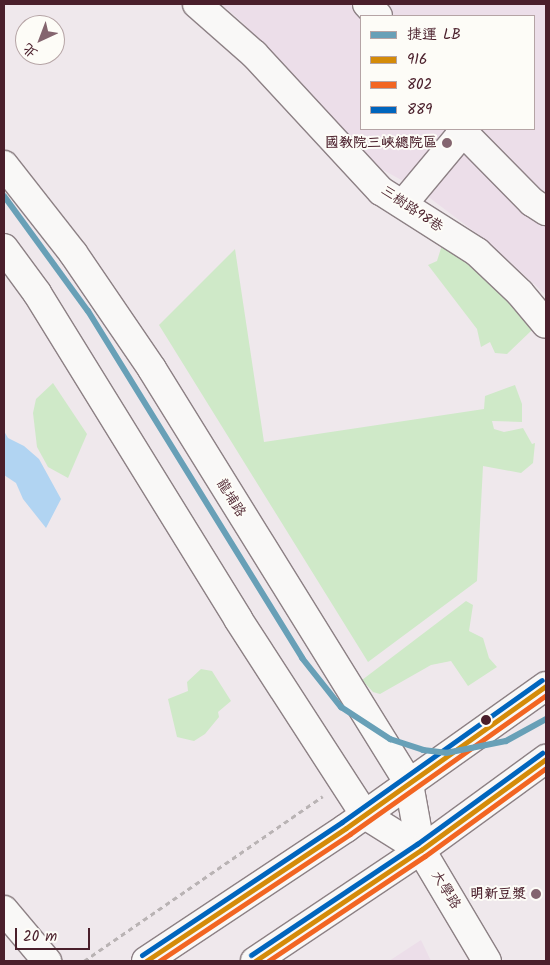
<!DOCTYPE html>
<html>
<head>
<meta charset="utf-8">
<style>
  body { margin:0 }
  #map { position:relative; width:550px; height:965px; overflow:hidden; background:#efe8ec; font-family:Kalam,"LXGW WenKai TC",sans-serif }
  div>[style] { position:absolute }
  [style*='--x'] { left:calc(var(--x)*1px); top:calc(var(--y)*1px); width:calc(var(--w)*1px); rotate:calc(var(--a)*1deg) }
  .built>* { inset:0; background:#ecdee9 }
  .green>* { inset:0; background:#cfe9c8 }
  .water>* { inset:0; background:#b1d4f2 }
  .path>* { height:3px; margin-top:-1.5px; transform-origin:0; background:repeating-linear-gradient(90deg,#b9b3b4 0 5px,transparent 0 9px) }
  .roads { filter:drop-shadow(1px 0 #8d8185) drop-shadow(-1px 0 #8d8185) drop-shadow(0 1px #8d8185) drop-shadow(0 -1px #8d8185) }
  .minor>* { height:28px; margin:-14px; padding:0 14px; transform-origin:14px; border-radius:14px; background:#f9f8f7 }
  .bus-1>* { height:5px; margin:-2.5px; padding:0 2.5px; transform-origin:2.5px; border-radius:2.5px; background:#d48b09 }
  .bus-2>* { height:5px; margin:-2.5px; padding:0 2.5px; transform-origin:2.5px; border-radius:2.5px; background:#f26522 }
  .bus-3>* { height:5px; margin:-2.5px; padding:0 2.5px; transform-origin:2.5px; border-radius:2.5px; background:#0065bd }
  .metro-1>* { height:6px; margin:-3px; padding:0 3px; transform-origin:3px; border-radius:3px; background:#68a0b7 }
  .dots>* { width:14px; height:14px; translate:-50% -50%; box-sizing:border-box; border:2px solid #fdfcf7; border-radius:50% }
  span { translate:-50% -50%; white-space:nowrap; text-align:center; line-height:1.15; -webkit-text-stroke:4px #fdfcf7; paint-order:stroke }
  .poi-label { font-size:14px; color:#4a1f2b; font-weight:700 }
  .right { translate:-100% -50%; text-align:right }
  .street-label { font-size:14px; color:#4a1f2b }
  .frame { position:absolute; inset:0; border:5px solid #4a1f2b; pointer-events:none }
  .legend { position:absolute; left:360px; top:15px; width:175px; height:115px; box-sizing:border-box; background:#fdfcf7; border:1px solid #b5a4a5; margin:0; padding:6px 9px; list-style:none; font-size:15px; color:#4a1f2b }
  .legend li { display:flex; align-items:center; gap:10px; height:25px }
  .legend b { width:25px; border:1px solid #b5a4a5 }
  .north { position:absolute; left:15px; top:15px; width:50px; height:50px; box-sizing:border-box; background:#fdfcf7; border:1px solid #b5a4a5; border-radius:50%; rotate:223deg; font-size:14px; font-weight:700; line-height:20px; text-align:center; color:#4a1f2b }
  .north::after { content:''; display:block; margin:auto; width:18px; height:22px; background:#84656f; clip-path:polygon(50% 0,100% 100%,50% 72%,0 100%) }
  .scale { position:absolute; left:15px; top:928px; width:75px; height:22px; box-sizing:border-box; border:2px solid #4a1f2b; border-top:0; padding-left:6px; font-size:15px; line-height:18px; white-space:nowrap; color:#4a1f2b; -webkit-text-stroke:4px #fdfcf7; paint-order:stroke }
</style>
</head>
<body>
<div id="map">
  <div class="built">
    <i style="clip-path:polygon(evenodd,221px 4px,546px 4px,546px 295px,488px 242px,418px 189px,359px 157px,242px 22px,221px 4px,361px 16px,534px 16px,534px 129px,361px 129px,361px 16px)"></i>
    <i style="clip-path:polygon(421px 940px,431px 961px,389px 961px)"></i>
  </div>
  <div class="green">
    <i style="clip-path:polygon(442px 245px,464px 258px,510px 302px,527px 323px,532px 330px,507px 354px,495px 353px,490px 342px,481px 347px,477px 329px,428px 265px,437px 261px)"></i>
    <i style="clip-path:polygon(235px 249px,264px 442px,484px 409px,485px 396px,515px 385px,522px 404px,522px 422px,492px 421px,494px 429px,504px 432px,523px 428px,532px 444px,535px 443px,533px 463px,521px 473px,483px 466px,477px 581px,368px 662px,159px 325px)"></i>
    <i style="clip-path:polygon(53px 383px,87px 434px,68px 478px,48px 467px,37px 447px,33px 413px,36px 399px)"></i>
    <i style="clip-path:polygon(466px 601px,473px 605px,469px 631px,483px 638px,489px 658px,497px 667px,468px 686px,451px 661px,431px 665px,380px 694px,373px 692px,362px 680px)"></i>
    <i style="clip-path:polygon(201px 669px,212px 671px,231px 701px,218px 712px,219px 717px,205px 734px,194px 741px,177px 737px,168px 699px,188px 691px,187px 682px)"></i>
  </div>
  <div class="water">
    <i style="clip-path:polygon(4px 431px,8px 438px,24px 446px,39px 459px,61px 499px,46px 528px,23px 499px,16px 483px,4px 475px)"></i>
  </div>
  <div class="path">
    <i style="--x:84;--y:961;--w:290;--a:-34.6"></i>
  </div>
  <div class="roads">
    <div class="minor">
      <i style="--x:197;--y:4;--w:76;--a:41.3"></i>
      <i style="--x:254;--y:54;--w:187;--a:47.2"></i>
      <i style="--x:381;--y:191;--w:114;--a:32.4"></i>
      <i style="--x:477;--y:252;--w:59;--a:43.6"></i>
      <i style="--x:520;--y:293;--w:40;--a:50"></i>
      <i style="--x:367;--y:4;--w:16;--a:47"></i>
      <i style="--x:460;--y:129;--w:103;--a:45.4"></i>
      <i style="--x:532;--y:202;--w:17;--a:33"></i>
      <i style="--x:4;--y:165;--w:112;--a:51.9"></i>
      <i style="--x:73;--y:253;--w:140;--a:55.7"></i>
      <i style="--x:152;--y:369;--w:488;--a:58.2"></i>
      <i style="--x:409;--y:784;--w:67;--a:79.7"></i>
      <i style="--x:403;--y:204;--w:94;--a:-50.2"></i>
      <i style="--x:4;--y:248;--w:56;--a:53.7"></i>
      <i style="--x:37;--y:293;--w:383;--a:58.3"></i>
      <i style="--x:238;--y:619;--w:234;--a:57.1"></i>
      <i style="--x:365;--y:815;--w:66;--a:32"></i>
      <i style="--x:421;--y:850;--w:129;--a:59.3"></i>
      <i style="--x:4;--y:910;--w:67;--a:49.9"></i>
      <i style="--x:146;--y:961;--w:240;--a:-33.6"></i>
      <i style="--x:346;--y:828;--w:245;--a:-35.4"></i>
      <i style="--x:255;--y:961;--w:200;--a:-33.8"></i>
      <i style="--x:421;--y:850;--w:155;--a:-36.1"></i>
    </div>
  </div>
  <div class="bus-1">
    <i style="--x:146;--y:961;--w:240;--a:-33.6"></i>
    <i style="--x:346;--y:828;--w:245;--a:-35.4"></i>
    <i style="--x:255;--y:961;--w:200;--a:-33.8"></i>
    <i style="--x:421;--y:850;--w:155;--a:-36.1"></i>
  </div>
  <div class="bus-2">
    <i style="--x:159;--y:961;--w:229;--a:-33.6"></i>
    <i style="--x:350;--y:834;--w:240;--a:-35.3"></i>
    <i style="--x:268;--y:961;--w:189;--a:-33.8"></i>
    <i style="--x:425;--y:856;--w:150;--a:-36"></i>
  </div>
  <div class="bus-3">
    <i style="--x:142;--y:955;--w:240;--a:-33.6"></i>
    <i style="--x:342;--y:822;--w:245;--a:-35.4"></i>
    <i style="--x:251;--y:955;--w:200;--a:-33.8"></i>
    <i style="--x:417;--y:844;--w:155;--a:-36.1"></i>
  </div>
  <div class="metro-1">
    <i style="--x:4;--y:196;--w:142;--a:53.9"></i>
    <i style="--x:88;--y:311;--w:408;--a:58.3"></i>
    <i style="--x:302;--y:658;--w:63;--a:51.5"></i>
    <i style="--x:341;--y:707;--w:59;--a:33.1"></i>
    <i style="--x:390;--y:739;--w:35;--a:18"></i>
    <i style="--x:423;--y:750;--w:23;--a:7"></i>
    <i style="--x:446;--y:753;--w:61;--a:-11.3"></i>
    <i style="--x:506;--y:741;--w:46;--a:-28.8"></i>
  </div>
  <div class="dots">
    <i style="left:447px;top:143px;background:#84656f"></i>
    <i style="left:486px;top:720px;background:#4a1f2b"></i>
    <i style="left:536px;top:894px;background:#84656f"></i>
  </div>
  <div class="poi-label">
    <span class="right" style="left:437px;top:143px">國教院三峽總院區</span>
    <span class="right" style="left:526px;top:894px">明新豆漿</span>
  </div>
  <div class="street-label">
    <span style="left:412px;top:209px;rotate:34deg">三樹路98巷</span>
    <span style="left:231px;top:498px;rotate:58deg">龍埔路</span>
    <span style="left:446px;top:890px;rotate:58deg">大學路</span>
  </div>
  <div class="frame"></div>
  <ul class="legend">
  <li><b style="height:6px;background:#68a0b7"></b>捷運 LB</li>
  <li><b style="height:6px;background:#d48b09"></b>916</li>
  <li><b style="height:6px;background:#f26522"></b>802</li>
  <li><b style="height:6px;background:#0065bd"></b>889</li>
  </ul>
  <div class="north">北</div>
  <div class="scale">20 m</div>
</div>
</body>
</html>
